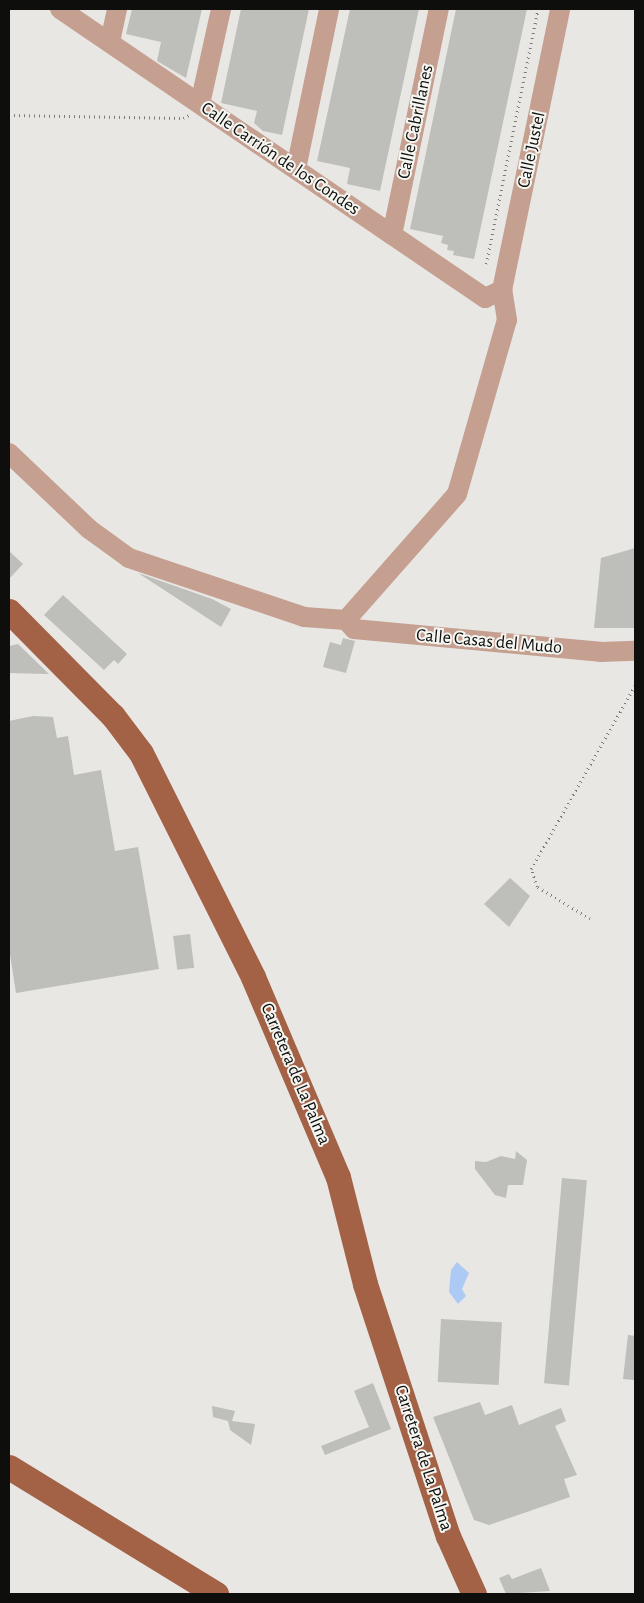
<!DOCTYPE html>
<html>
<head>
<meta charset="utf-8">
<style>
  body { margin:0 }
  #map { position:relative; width:644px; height:1603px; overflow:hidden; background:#e8e7e4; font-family:"Alegreya Sans",sans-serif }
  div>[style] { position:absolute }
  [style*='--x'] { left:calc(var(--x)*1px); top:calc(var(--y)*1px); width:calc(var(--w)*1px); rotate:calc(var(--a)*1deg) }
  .water>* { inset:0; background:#adcaf5 }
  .building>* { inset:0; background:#bebeba; transform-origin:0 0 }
  .path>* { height:2.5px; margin-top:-1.25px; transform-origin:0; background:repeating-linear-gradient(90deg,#7b7b79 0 1px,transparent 0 5px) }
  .minor>* { height:20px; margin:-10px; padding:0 10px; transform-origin:10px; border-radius:10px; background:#c59f90 }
  .major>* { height:25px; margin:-12.5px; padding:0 12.5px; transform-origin:12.5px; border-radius:12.5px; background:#a36146 }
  span { translate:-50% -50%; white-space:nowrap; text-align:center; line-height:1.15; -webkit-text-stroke:4px #f5f5f1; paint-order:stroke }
  .street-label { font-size:18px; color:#0e0e0d }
  .frame { position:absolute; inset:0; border:10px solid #0e0e0d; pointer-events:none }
</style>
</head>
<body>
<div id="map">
  <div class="water">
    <i style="clip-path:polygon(457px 1262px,469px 1273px,462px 1289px,466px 1296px,458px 1304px,449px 1292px,451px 1270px)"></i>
  </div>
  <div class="building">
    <i style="clip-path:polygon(132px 9px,202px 9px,186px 78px,157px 61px,161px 42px,126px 34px)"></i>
    <i style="clip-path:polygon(241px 9px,309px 9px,282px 135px,263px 131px,254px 123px,257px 111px,221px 103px)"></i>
    <i style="clip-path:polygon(350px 9px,419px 9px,380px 191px,347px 184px,350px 168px,317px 161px)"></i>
    <i style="clip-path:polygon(456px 9px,527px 9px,474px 259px,453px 255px,454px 251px,447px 250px,448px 245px,441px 243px,443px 236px,410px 229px)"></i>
    <i style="clip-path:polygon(635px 548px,635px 628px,594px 628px,601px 558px)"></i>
    <i style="clip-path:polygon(9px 551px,23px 564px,9px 579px)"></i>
    <i style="clip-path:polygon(138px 573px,212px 599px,231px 609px,221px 627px)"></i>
    <i style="clip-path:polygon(63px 595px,127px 654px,118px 664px,114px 660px,104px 670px,44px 615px)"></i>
    <i style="clip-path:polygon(343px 638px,355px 641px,346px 673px,323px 667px,330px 642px,341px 645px)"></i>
    <i style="clip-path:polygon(18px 644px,49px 674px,9px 673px,9px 646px)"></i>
    <i style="clip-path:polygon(33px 716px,53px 717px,57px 738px,68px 736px,74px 775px,101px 770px,115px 851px,138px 847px,159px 969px,16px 993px,9px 948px,9px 721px)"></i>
    <i style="clip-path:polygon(510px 878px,530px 896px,509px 927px,484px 904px)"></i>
    <i style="left:190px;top:934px;width:34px;height:17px;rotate:83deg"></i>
    <i style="clip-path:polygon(516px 1151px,527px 1160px,523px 1185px,508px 1185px,506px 1198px,495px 1195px,475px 1169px,475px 1161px,486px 1162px,501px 1156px,515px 1159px)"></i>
    <i style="left:562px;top:1178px;width:25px;height:206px;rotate:5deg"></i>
    <i style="left:441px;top:1319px;width:61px;height:63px;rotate:3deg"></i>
    <i style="clip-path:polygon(628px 1335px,635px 1336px,635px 1380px,623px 1379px)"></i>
    <i style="clip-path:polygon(373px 1383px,391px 1429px,325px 1455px,321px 1446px,369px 1427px,354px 1391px)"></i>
    <i style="clip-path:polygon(480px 1402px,485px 1415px,512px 1405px,519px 1425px,561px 1408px,566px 1421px,555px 1426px,577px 1475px,564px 1479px,570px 1497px,489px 1525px,474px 1520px,433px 1417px)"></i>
    <i style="clip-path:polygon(212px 1406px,235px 1411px,232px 1421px,255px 1424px,251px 1445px,230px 1430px,228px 1421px,213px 1417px)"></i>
    <i style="clip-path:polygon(541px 1568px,550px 1591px,506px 1594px,499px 1578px,509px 1574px,512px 1579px)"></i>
  </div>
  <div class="path">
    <i style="--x:9;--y:115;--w:174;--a:1"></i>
    <i style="--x:183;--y:118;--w:7;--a:-27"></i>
    <i style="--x:486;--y:264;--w:260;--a:-78.5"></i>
    <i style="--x:590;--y:919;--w:62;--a:-148.9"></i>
    <i style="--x:537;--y:887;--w:19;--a:-108"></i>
    <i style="--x:531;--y:869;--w:211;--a:-60.5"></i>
  </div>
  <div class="minor">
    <i style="--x:60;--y:9;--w:514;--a:34.22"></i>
    <i style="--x:485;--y:298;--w:19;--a:-25"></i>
    <i style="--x:110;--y:42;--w:34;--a:-78"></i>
    <i style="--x:200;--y:104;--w:97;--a:-77.5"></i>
    <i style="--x:296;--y:169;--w:163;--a:-78.3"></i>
    <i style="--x:392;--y:235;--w:231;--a:-78.3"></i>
    <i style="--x:9;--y:453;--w:110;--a:43.5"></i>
    <i style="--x:89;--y:529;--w:49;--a:35.9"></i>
    <i style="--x:129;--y:558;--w:185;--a:18.6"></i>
    <i style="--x:304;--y:617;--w:42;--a:4.1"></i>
    <i style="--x:346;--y:620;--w:168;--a:-48.6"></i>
    <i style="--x:457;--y:494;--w:181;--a:-74"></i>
    <i style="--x:507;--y:320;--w:30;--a:-99"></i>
    <i style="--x:502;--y:290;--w:287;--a:-78.3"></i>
    <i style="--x:346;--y:620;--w:12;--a:48"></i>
    <i style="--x:354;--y:629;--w:247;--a:5.3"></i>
    <i style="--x:600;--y:652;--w:35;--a:-2"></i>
  </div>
  <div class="major">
    <i style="--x:9;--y:611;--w:148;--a:45.3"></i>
    <i style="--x:113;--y:716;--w:46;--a:52.9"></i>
    <i style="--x:141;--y:753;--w:250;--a:63.4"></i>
    <i style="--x:253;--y:977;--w:217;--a:67"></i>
    <i style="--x:338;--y:1177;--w:110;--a:75.8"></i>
    <i style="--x:365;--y:1284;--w:265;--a:71.8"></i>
    <i style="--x:448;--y:1536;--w:64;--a:65.9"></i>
    <i style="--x:9;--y:1467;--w:243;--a:31.5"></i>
  </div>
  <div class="street-label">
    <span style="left:416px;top:122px;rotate:-78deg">Calle Cabrillanes</span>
    <span style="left:532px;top:150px;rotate:-78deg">Calle Justel</span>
    <span style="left:280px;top:159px;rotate:34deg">Calle Carrión de los Condes</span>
    <span style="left:489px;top:642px;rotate:5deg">Calle Casas del Mudo</span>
    <span style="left:295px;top:1074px;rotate:67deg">Carretera de La Palma</span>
    <span style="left:423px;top:1458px;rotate:72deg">Carretera de La Palma</span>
  </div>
  <div class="frame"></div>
</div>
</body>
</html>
